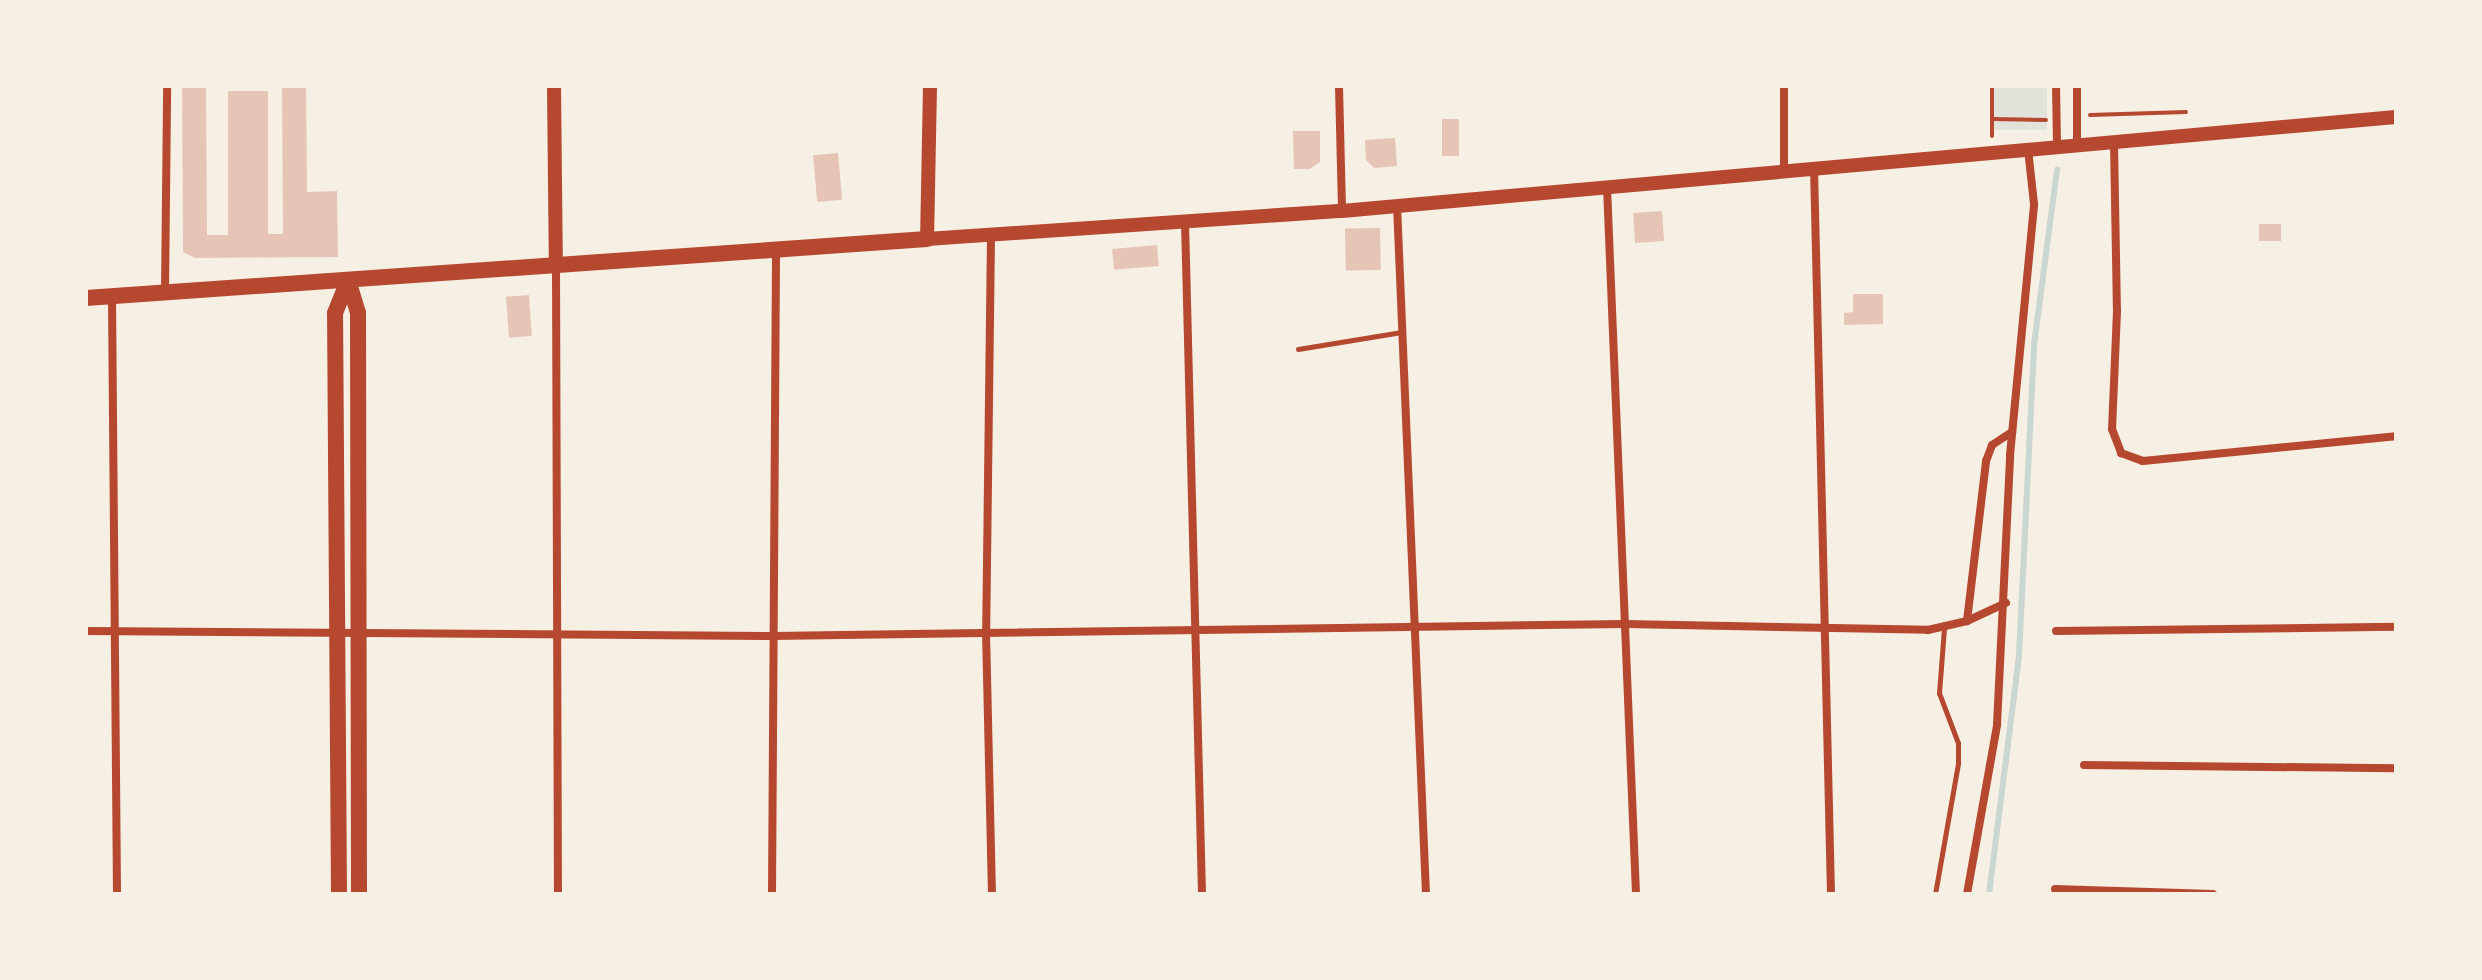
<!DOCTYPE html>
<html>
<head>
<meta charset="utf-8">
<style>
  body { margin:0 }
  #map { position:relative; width:2482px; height:980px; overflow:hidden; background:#f6efe4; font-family:"Varela Round",sans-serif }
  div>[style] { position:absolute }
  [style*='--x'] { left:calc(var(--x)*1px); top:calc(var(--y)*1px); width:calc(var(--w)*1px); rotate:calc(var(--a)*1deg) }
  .green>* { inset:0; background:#e2e4dc; transform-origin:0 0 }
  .stream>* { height:6px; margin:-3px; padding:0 3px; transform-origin:3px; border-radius:3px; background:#c9d6d2 }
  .building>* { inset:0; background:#e6c5b7; transform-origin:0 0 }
  .path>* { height:4px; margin:-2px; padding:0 2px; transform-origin:2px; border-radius:2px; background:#b5482f }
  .service>* { height:5px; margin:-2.5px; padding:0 2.5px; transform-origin:2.5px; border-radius:2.5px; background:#b5482f }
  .minor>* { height:8px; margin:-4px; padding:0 4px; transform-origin:4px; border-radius:4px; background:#b5482f }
  .tertiary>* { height:14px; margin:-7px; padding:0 7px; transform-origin:7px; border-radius:7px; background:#b5482f }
  .secondary>* { height:16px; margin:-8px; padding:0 8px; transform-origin:8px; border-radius:8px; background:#b5482f }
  span { translate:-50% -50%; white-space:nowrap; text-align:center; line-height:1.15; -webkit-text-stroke:6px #f6efe4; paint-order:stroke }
  .frame { position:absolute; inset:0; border:88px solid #f6efe4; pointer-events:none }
</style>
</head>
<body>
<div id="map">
  <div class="green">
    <i style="left:1992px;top:86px;width:55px;height:44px"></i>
  </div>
  <div class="stream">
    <i style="--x:1989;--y:894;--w:241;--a:-82.8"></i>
    <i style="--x:2019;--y:655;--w:310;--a:-87.2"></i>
    <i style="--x:2034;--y:345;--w:177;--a:-82.5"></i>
  </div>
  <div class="building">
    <i style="clip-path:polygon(182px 86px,206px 86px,207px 235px,228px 235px,228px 91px,268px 91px,268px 234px,283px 234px,282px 86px,306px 86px,307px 192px,337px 191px,338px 257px,195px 258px,183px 252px)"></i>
    <i style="left:1442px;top:119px;width:17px;height:37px"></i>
    <i style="clip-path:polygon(1293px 131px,1320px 131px,1320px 162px,1310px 169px,1294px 169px)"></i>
    <i style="clip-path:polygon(1395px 138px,1397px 166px,1374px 168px,1366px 160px,1365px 140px)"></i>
    <i style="left:838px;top:153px;width:47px;height:25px;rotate:85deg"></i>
    <i style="left:1662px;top:211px;width:30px;height:29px;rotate:86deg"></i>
    <i style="left:2259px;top:224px;width:22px;height:17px"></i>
    <i style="left:1380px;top:228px;width:42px;height:35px;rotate:89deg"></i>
    <i style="left:1157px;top:245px;width:21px;height:45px;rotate:85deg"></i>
    <i style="clip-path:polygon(1853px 294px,1883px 294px,1883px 324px,1844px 325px,1844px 313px,1853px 312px)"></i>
    <i style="left:529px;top:295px;width:41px;height:23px;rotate:86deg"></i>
  </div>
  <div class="path">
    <i style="--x:1992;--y:86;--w:50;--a:90"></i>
    <i style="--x:2090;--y:115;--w:96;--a:-1.8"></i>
    <i style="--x:1992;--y:119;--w:54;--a:1.1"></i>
  </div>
  <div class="service">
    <i style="--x:1298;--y:349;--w:105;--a:-9.3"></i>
    <i style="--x:1935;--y:894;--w:133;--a:-80"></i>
    <i style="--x:1958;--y:763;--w:20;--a:-90"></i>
    <i style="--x:1958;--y:743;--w:53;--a:-110.8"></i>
    <i style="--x:1939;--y:693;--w:65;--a:-85.6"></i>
  </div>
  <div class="minor">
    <i style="--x:1339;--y:86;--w:125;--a:88.6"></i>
    <i style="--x:2056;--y:86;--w:60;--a:89"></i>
    <i style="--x:2114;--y:142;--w:169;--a:89"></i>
    <i style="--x:2117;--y:311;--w:118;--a:92.4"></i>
    <i style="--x:2112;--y:429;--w:26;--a:69"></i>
    <i style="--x:2121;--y:453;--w:23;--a:20"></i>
    <i style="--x:2143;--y:461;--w:254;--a:-5.6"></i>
    <i style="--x:2077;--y:144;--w:58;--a:-90"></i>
    <i style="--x:1814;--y:167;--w:727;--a:88.66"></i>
    <i style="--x:1784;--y:169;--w:83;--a:-90"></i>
    <i style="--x:1607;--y:187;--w:708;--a:87.65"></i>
    <i style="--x:1397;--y:205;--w:690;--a:87.59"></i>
    <i style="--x:1185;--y:222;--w:672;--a:88.55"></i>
    <i style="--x:991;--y:236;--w:395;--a:90.7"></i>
    <i style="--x:986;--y:631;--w:263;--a:88.7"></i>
    <i style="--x:556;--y:267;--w:627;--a:89.82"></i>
    <i style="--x:165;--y:292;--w:206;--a:-89.4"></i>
    <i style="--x:112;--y:297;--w:597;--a:89.52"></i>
    <i style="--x:1967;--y:621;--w:161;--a:-83.2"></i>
    <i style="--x:1986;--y:461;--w:17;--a:-69"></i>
    <i style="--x:1992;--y:445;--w:24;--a:-33"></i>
    <i style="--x:86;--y:631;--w:686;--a:0.42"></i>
    <i style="--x:772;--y:636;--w:853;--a:-0.81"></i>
    <i style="--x:1625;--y:624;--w:303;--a:1.1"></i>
    <i style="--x:1928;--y:630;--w:40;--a:-13"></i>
    <i style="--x:1967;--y:621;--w:43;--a:-24.8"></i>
    <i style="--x:2056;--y:631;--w:340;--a:-0.7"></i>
    <i style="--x:2084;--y:765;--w:312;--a:0.6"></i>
    <i style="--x:2055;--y:889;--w:158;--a:1.8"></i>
    <i style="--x:772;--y:894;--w:643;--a:-89.64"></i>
    <i style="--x:1967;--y:894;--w:172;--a:-79.9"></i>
    <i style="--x:1997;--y:725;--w:270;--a:-87.2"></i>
    <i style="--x:2010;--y:455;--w:252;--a:-84.5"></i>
    <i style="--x:2034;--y:204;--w:55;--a:-96.2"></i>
  </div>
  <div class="tertiary">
    <i style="--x:554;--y:86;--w:181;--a:89.4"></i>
    <i style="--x:930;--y:86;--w:153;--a:91.1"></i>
    <i style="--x:927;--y:239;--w:416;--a:-3.9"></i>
    <i style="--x:1342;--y:211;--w:1058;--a:-5.1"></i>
  </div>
  <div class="secondary">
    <i style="--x:348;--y:280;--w:34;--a:73"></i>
    <i style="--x:358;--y:313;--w:581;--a:89.9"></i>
    <i style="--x:86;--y:298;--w:843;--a:-4.01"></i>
    <i style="--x:339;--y:894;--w:581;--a:-90.39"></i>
    <i style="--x:335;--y:313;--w:35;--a:-68"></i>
  </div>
  <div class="frame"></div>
</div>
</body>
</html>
